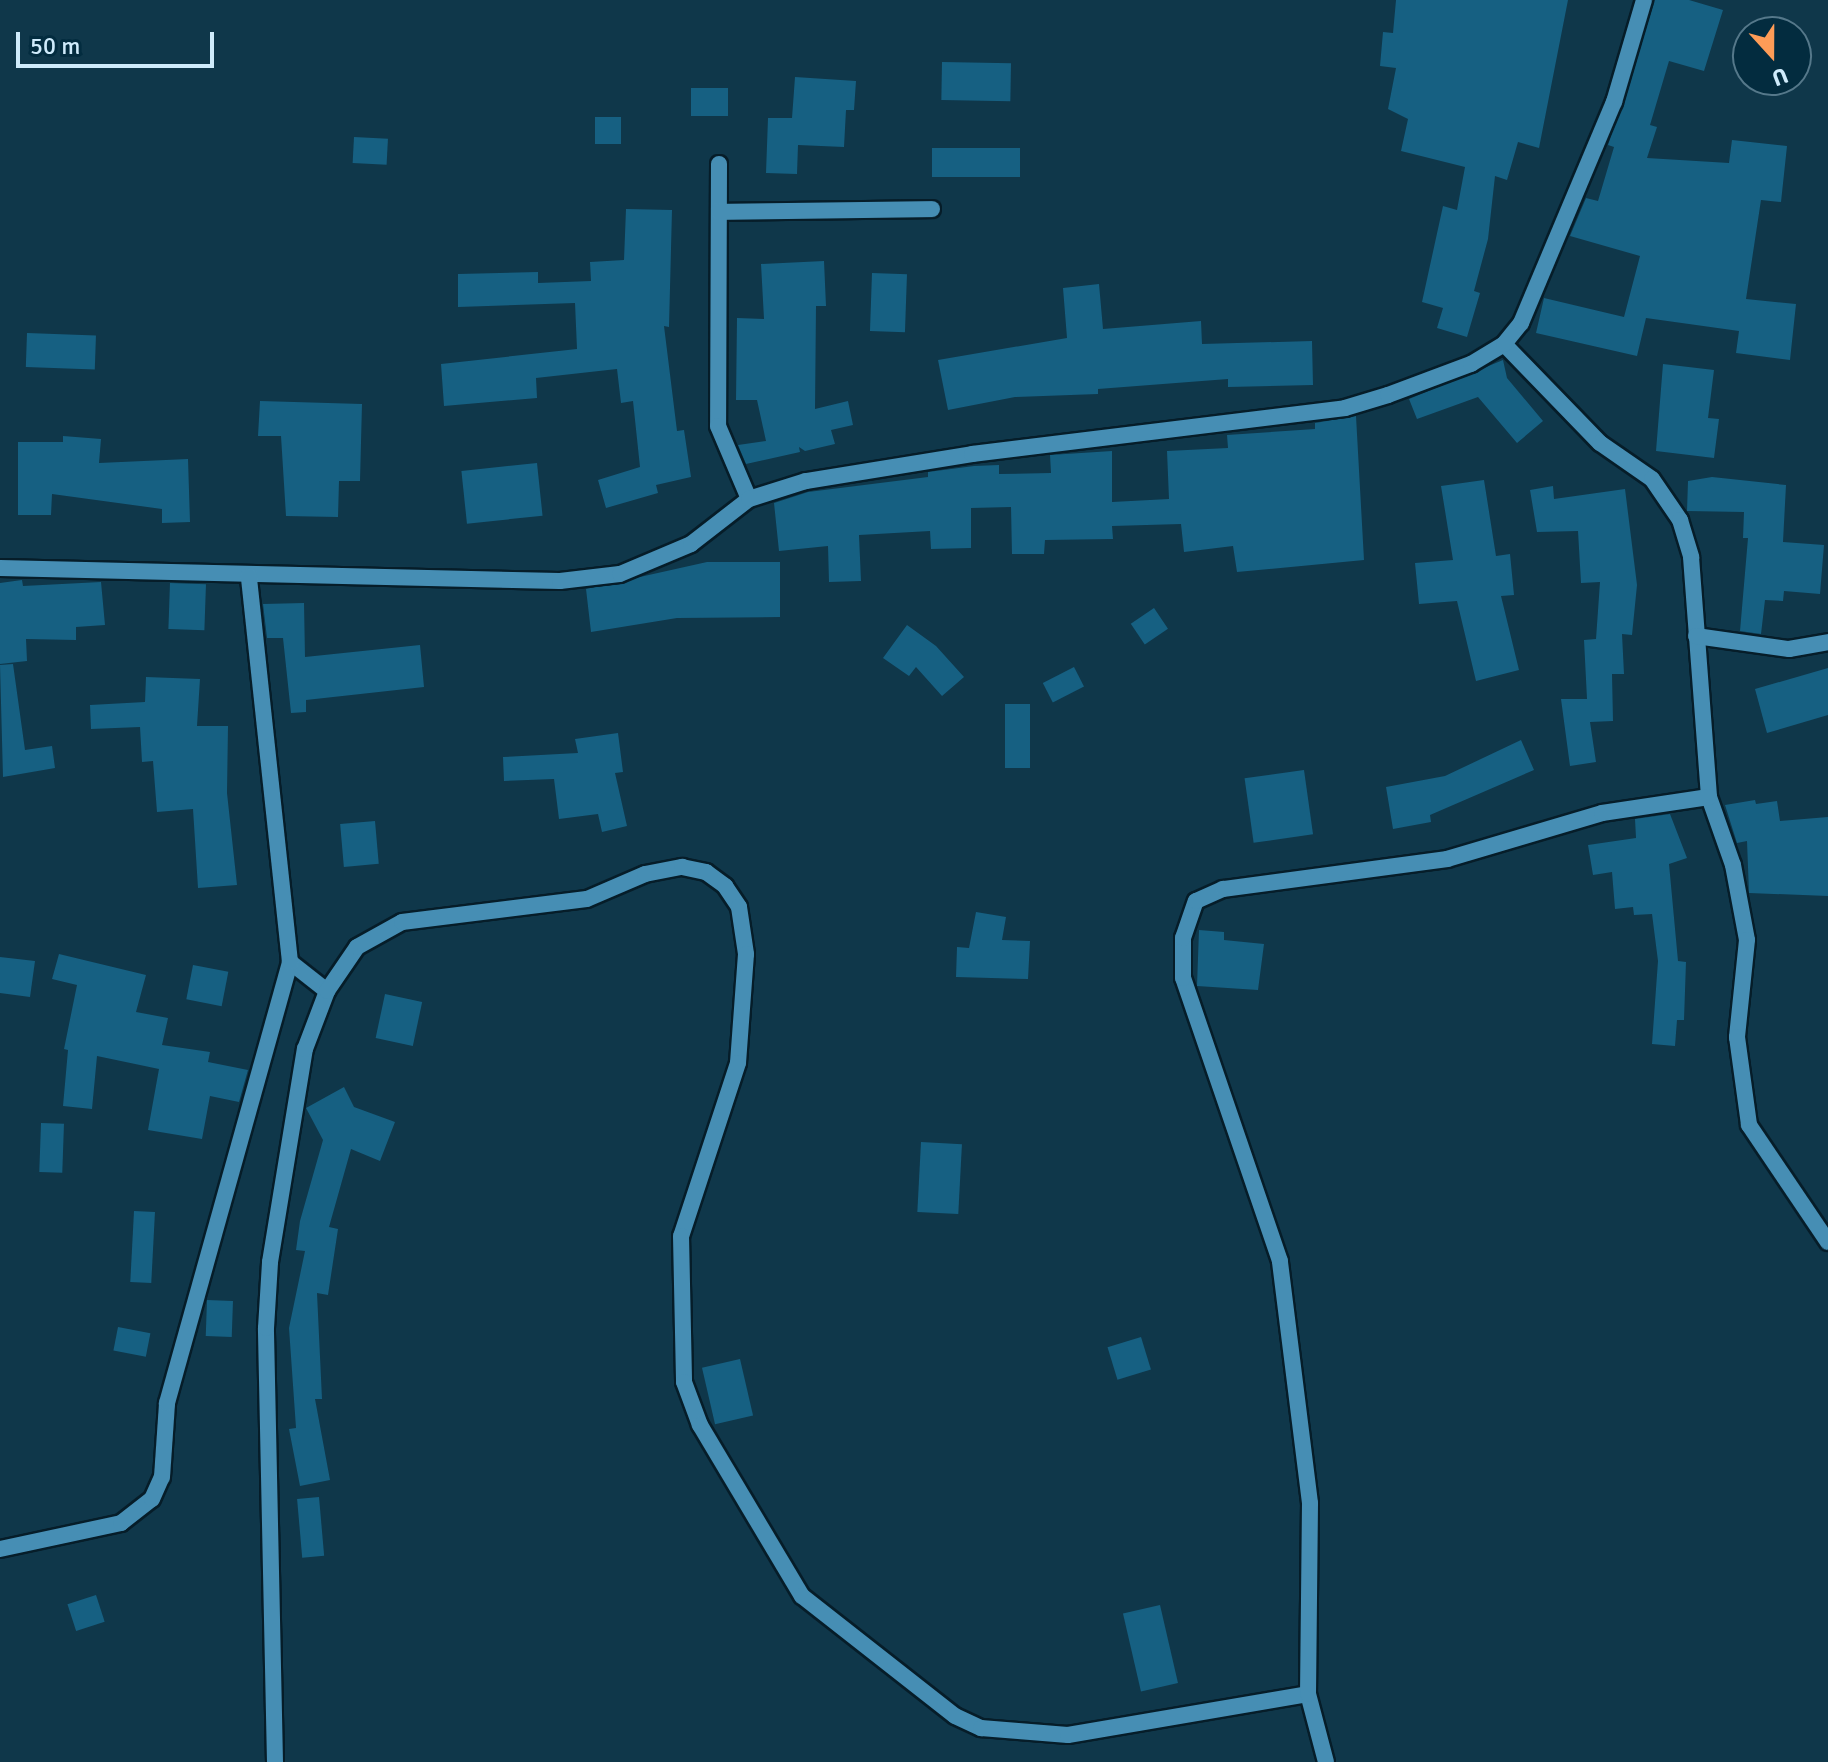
<!DOCTYPE html>
<html>
<head>
<meta charset="utf-8">
<style>
  body { margin:0 }
  #map { position:relative; width:1828px; height:1762px; overflow:hidden; background:#0f374a; font-family:Signika,sans-serif }
  div>[style] { position:absolute }
  [style*='--x'] { left:calc(var(--x)*1px); top:calc(var(--y)*1px); width:calc(var(--w)*1px); rotate:calc(var(--a)*1deg) }
  .building>* { inset:0; background:#166082; transform-origin:0 0 }
  .roads { filter:drop-shadow(2px 0 #061d29) drop-shadow(-2px 0 #061d29) drop-shadow(0 2px #061d29) drop-shadow(0 -2px #061d29) }
  .minor>* { height:16px; margin:-8px; padding:0 8px; transform-origin:8px; border-radius:8px; background:#468eb4 }
  span { translate:-50% -50%; white-space:nowrap; text-align:center; line-height:1.15; -webkit-text-stroke:7px #032c3f; paint-order:stroke }
  .north { position:absolute; left:1732px; top:16px; width:80px; height:80px; box-sizing:border-box; background:#032c3f; border:2px solid #55788a; border-radius:50%; rotate:159deg; font-size:22px; font-weight:700; line-height:32px; text-align:center; color:#cfebfb }
  .north::after { content:''; display:block; margin:auto; width:28px; height:36px; background:#fe9c57; clip-path:polygon(50% 0,100% 100%,50% 72%,0 100%) }
  .scale { position:absolute; left:16px; top:32px; width:198px; height:36px; box-sizing:border-box; border:4px solid #cfebfb; border-top:0; padding-left:10px; font-size:24px; line-height:28px; white-space:nowrap; color:#cfebfb; -webkit-text-stroke:6px #032c3f; paint-order:stroke }
</style>
</head>
<body>
<div id="map">
  <div class="building">
    <i style="clip-path:polygon(1396px 0,1568px 0,1539px 148px,1518px 142px,1507px 180px,1495px 176px,1488px 239px,1474px 291px,1480px 293px,1467px 337px,1437px 328px,1443px 308px,1422px 302px,1443px 206px,1457px 210px,1465px 167px,1401px 151px,1408px 119px,1388px 109px,1396px 68px,1380px 66px,1383px 32px,1393px 33px)"></i>
    <i style="clip-path:polygon(1655px 0,1689px 0,1723px 10px,1704px 71px,1669px 61px,1650px 125px,1657px 127px,1647px 158px,1729px 163px,1732px 140px,1787px 146px,1781px 202px,1761px 200px,1746px 299px,1796px 304px,1790px 360px,1736px 353px,1739px 331px,1646px 318px,1637px 356px,1536px 333px,1544px 298px,1624px 317px,1640px 256px,1570px 236px,1586px 198px,1598px 201px,1614px 147px,1608px 145px)"></i>
    <i style="left:942px;top:62px;width:69px;height:38px;rotate:1deg"></i>
    <i style="clip-path:polygon(795px 77px,856px 81px,854px 110px,846px 110px,844px 147px,798px 145px,797px 174px,766px 173px,768px 118px,792px 118px)"></i>
    <i style="left:691px;top:88px;width:37px;height:28px"></i>
    <i style="left:595px;top:117px;width:26px;height:27px"></i>
    <i style="left:354px;top:137px;width:34px;height:26px;rotate:3deg"></i>
    <i style="left:1020px;top:148px;width:29px;height:88px;rotate:90deg"></i>
    <i style="clip-path:polygon(626px 209px,672px 210px,669px 327px,664px 326px,677px 431px,684px 430px,691px 477px,656px 485px,658px 493px,606px 508px,598px 480px,640px 467px,633px 401px,621px 403px,617px 369px,536px 378px,537px 398px,444px 406px,441px 364px,577px 349px,575px 303px,458px 307px,458px 274px,538px 272px,538px 283px,591px 281px,590px 262px,624px 260px)"></i>
    <i style="clip-path:polygon(824px 261px,826px 306px,816px 306px,815px 409px,848px 401px,853px 425px,831px 430px,835px 444px,805px 451px,799px 447px,800px 452px,746px 464px,738px 445px,766px 441px,757px 400px,736px 400px,737px 318px,764px 319px,761px 264px)"></i>
    <i style="left:872px;top:273px;width:35px;height:58px;rotate:2deg"></i>
    <i style="clip-path:polygon(1099px 284px,1103px 329px,1201px 321px,1202px 344px,1312px 341px,1313px 385px,1228px 387px,1228px 379px,1098px 389px,1098px 394px,1015px 397px,948px 410px,938px 360px,1067px 338px,1063px 288px)"></i>
    <i style="left:27px;top:333px;width:69px;height:34px;rotate:2deg"></i>
    <i style="clip-path:polygon(1503px 360px,1507px 378px,1543px 421px,1517px 443px,1478px 397px,1417px 419px,1409px 399px)"></i>
    <i style="clip-path:polygon(1663px 364px,1714px 370px,1708px 418px,1719px 419px,1714px 458px,1656px 451px)"></i>
    <i style="clip-path:polygon(260px 401px,362px 404px,360px 481px,339px 481px,338px 517px,286px 516px,281px 436px,258px 436px)"></i>
    <i style="clip-path:polygon(1356px 416px,1364px 560px,1237px 572px,1233px 546px,1184px 552px,1181px 524px,1112px 526px,1113px 539px,1045px 540px,1044px 554px,1012px 554px,1011px 507px,971px 508px,971px 548px,931px 549px,930px 531px,859px 535px,861px 581px,829px 582px,828px 546px,779px 551px,774px 503px,808px 492px,928px 477px,928px 472px,974px 466px,999px 465px,999px 474px,1051px 473px,1050px 455px,1112px 451px,1112px 502px,1169px 499px,1167px 451px,1228px 448px,1227px 435px,1315px 429px,1315px 423px)"></i>
    <i style="clip-path:polygon(63px 436px,101px 439px,99px 463px,188px 459px,190px 522px,162px 523px,162px 509px,52px 494px,51px 515px,18px 515px,18px 442px,63px 442px)"></i>
    <i style="left:537px;top:463px;width:53px;height:76px;rotate:84deg"></i>
    <i style="clip-path:polygon(1712px 477px,1786px 485px,1783px 542px,1824px 545px,1820px 594px,1784px 591px,1783px 601px,1765px 600px,1761px 634px,1740px 631px,1748px 538px,1743px 538px,1744px 512px,1687px 511px,1688px 481px)"></i>
    <i style="clip-path:polygon(1484px 480px,1496px 556px,1510px 554px,1514px 595px,1501px 596px,1519px 670px,1476px 681px,1457px 601px,1419px 604px,1415px 563px,1453px 560px,1441px 486px)"></i>
    <i style="clip-path:polygon(1553px 486px,1554px 499px,1625px 489px,1637px 585px,1632px 635px,1622px 634px,1624px 674px,1612px 674px,1613px 721px,1590px 722px,1596px 762px,1570px 766px,1561px 699px,1587px 699px,1584px 640px,1596px 639px,1600px 582px,1581px 583px,1578px 531px,1537px 532px,1530px 490px)"></i>
    <i style="clip-path:polygon(707px 562px,780px 562px,780px 617px,677px 618px,591px 632px,586px 589px)"></i>
    <i style="clip-path:polygon(22px 580px,23px 586px,101px 582px,105px 625px,76px 627px,76px 640px,26px 639px,27px 661px,0 664px,0 583px)"></i>
    <i style="left:170px;top:583px;width:36px;height:46px;rotate:2deg"></i>
    <i style="clip-path:polygon(304px 603px,305px 657px,420px 645px,424px 687px,306px 700px,306px 712px,291px 713px,283px 638px,267px 638px,263px 604px)"></i>
    <i style="left:1154px;top:608px;width:25px;height:28px;rotate:56deg"></i>
    <i style="clip-path:polygon(907px 625px,936px 646px,964px 677px,942px 696px,916px 667px,909px 676px,883px 658px)"></i>
    <i style="clip-path:polygon(13px 664px,25px 750px,52px 746px,55px 768px,3px 777px,0 665px)"></i>
    <i style="left:1074px;top:667px;width:22px;height:35px;rotate:63deg"></i>
    <i style="clip-path:polygon(1828px 668px,1828px 715px,1767px 733px,1755px 689px)"></i>
    <i style="clip-path:polygon(146px 677px,200px 679px,197px 726px,228px 726px,227px 793px,237px 885px,198px 888px,193px 809px,157px 812px,153px 761px,142px 762px,140px 727px,91px 729px,90px 705px,145px 702px)"></i>
    <i style="left:1005px;top:704px;width:25px;height:64px"></i>
    <i style="clip-path:polygon(618px 733px,623px 772px,615px 773px,627px 826px,602px 832px,598px 814px,559px 819px,554px 779px,504px 781px,503px 757px,578px 753px,575px 739px)"></i>
    <i style="clip-path:polygon(1521px 740px,1534px 770px,1430px 815px,1431px 822px,1393px 829px,1386px 787px,1445px 776px)"></i>
    <i style="left:1304px;top:770px;width:65px;height:60px;rotate:82deg"></i>
    <i style="clip-path:polygon(1755px 800px,1756px 804px,1777px 801px,1780px 821px,1828px 817px,1828px 896px,1749px 893px,1747px 841px,1737px 843px,1725px 805px)"></i>
    <i style="clip-path:polygon(1670px 814px,1687px 858px,1669px 864px,1678px 961px,1686px 962px,1684px 1020px,1677px 1020px,1675px 1046px,1652px 1044px,1658px 961px,1652px 914px,1634px 915px,1633px 907px,1615px 909px,1612px 872px,1593px 875px,1588px 845px,1636px 838px,1635px 819px)"></i>
    <i style="left:375px;top:821px;width:43px;height:35px;rotate:85deg"></i>
    <i style="clip-path:polygon(976px 912px,1006px 917px,1002px 940px,1030px 941px,1028px 979px,956px 977px,957px 947px,969px 948px)"></i>
    <i style="clip-path:polygon(1199px 930px,1224px 932px,1224px 940px,1264px 944px,1258px 990px,1197px 986px)"></i>
    <i style="clip-path:polygon(59px 954px,146px 975px,136px 1012px,168px 1018px,162px 1045px,210px 1052px,208px 1062px,248px 1070px,239px 1102px,210px 1096px,202px 1139px,148px 1130px,159px 1069px,97px 1056px,92px 1109px,63px 1106px,68px 1050px,64px 1049px,77px 985px,52px 979px)"></i>
    <i style="clip-path:polygon(0 957px,35px 961px,30px 997px,0 993px)"></i>
    <i style="left:193px;top:965px;width:36px;height:35px;rotate:11deg"></i>
    <i style="left:385px;top:994px;width:38px;height:45px;rotate:12deg"></i>
    <i style="clip-path:polygon(344px 1087px,354px 1107px,395px 1122px,380px 1161px,351px 1149px,329px 1227px,338px 1229px,328px 1295px,317px 1293px,322px 1399px,315px 1399px,330px 1480px,300px 1486px,289px 1429px,296px 1428px,289px 1328px,305px 1251px,296px 1250px,300px 1221px,323px 1140px,306px 1108px)"></i>
    <i style="left:41px;top:1123px;width:23px;height:49px;rotate:2deg"></i>
    <i style="left:921px;top:1142px;width:41px;height:70px;rotate:3deg"></i>
    <i style="left:134px;top:1211px;width:21px;height:71px;rotate:3deg"></i>
    <i style="left:207px;top:1300px;width:26px;height:36px;rotate:2deg"></i>
    <i style="left:118px;top:1327px;width:33px;height:24px;rotate:11deg"></i>
    <i style="left:1141px;top:1337px;width:34px;height:35px;rotate:73deg"></i>
    <i style="left:740px;top:1359px;width:58px;height:39px;rotate:77deg"></i>
    <i style="left:319px;top:1497px;width:59px;height:22px;rotate:85deg"></i>
    <i style="left:96px;top:1595px;width:28px;height:30px;rotate:72deg"></i>
    <i style="left:1160px;top:1605px;width:80px;height:38px;rotate:77deg"></i>
  </div>
  <div class="roads">
    <div class="minor">
      <i style="--x:719;--y:164;--w:262;--a:90.2"></i>
      <i style="--x:718;--y:426;--w:79;--a:67"></i>
      <i style="--x:719;--y:212;--w:213;--a:-0.8"></i>
      <i style="--x:1504;--y:344;--w:138;--a:45.9"></i>
      <i style="--x:1600;--y:443;--w:63;--a:34.7"></i>
      <i style="--x:1652;--y:479;--w:50;--a:55.7"></i>
      <i style="--x:1680;--y:520;--w:39;--a:73"></i>
      <i style="--x:1691;--y:557;--w:241;--a:85.7"></i>
      <i style="--x:1709;--y:797;--w:72;--a:70.6"></i>
      <i style="--x:1733;--y:865;--w:76;--a:79.4"></i>
      <i style="--x:1747;--y:940;--w:98;--a:95.9"></i>
      <i style="--x:1737;--y:1037;--w:89;--a:82.2"></i>
      <i style="--x:1749;--y:1125;--w:141;--a:56"></i>
      <i style="--x:0;--y:568;--w:560;--a:1.33"></i>
      <i style="--x:560;--y:581;--w:60;--a:-6.7"></i>
      <i style="--x:620;--y:574;--w:77;--a:-22.9"></i>
      <i style="--x:691;--y:544;--w:73;--a:-37.8"></i>
      <i style="--x:749;--y:499;--w:60;--a:-17.5"></i>
      <i style="--x:806;--y:481;--w:168;--a:-9.2"></i>
      <i style="--x:972;--y:454;--w:376;--a:-7"></i>
      <i style="--x:1345;--y:408;--w:45;--a:-16.8"></i>
      <i style="--x:1388;--y:395;--w:89;--a:-20.5"></i>
      <i style="--x:1471;--y:364;--w:39;--a:-31"></i>
      <i style="--x:1504;--y:344;--w:27;--a:-51"></i>
      <i style="--x:1521;--y:323;--w:240;--a:-67.2"></i>
      <i style="--x:1614;--y:102;--w:106;--a:-73.6"></i>
      <i style="--x:1696;--y:636;--w:94;--a:8"></i>
      <i style="--x:1789;--y:649;--w:40;--a:-10"></i>
      <i style="--x:290;--y:962;--w:47;--a:38.1"></i>
      <i style="--x:0;--y:1549;--w:124;--a:-12.1"></i>
      <i style="--x:121;--y:1523;--w:39;--a:-38"></i>
      <i style="--x:152;--y:1499;--w:24;--a:-66"></i>
      <i style="--x:162;--y:1477;--w:74;--a:-86.1"></i>
      <i style="--x:167;--y:1403;--w:458;--a:-74.4"></i>
      <i style="--x:290;--y:962;--w:388;--a:-96.1"></i>
      <i style="--x:275;--y:1762;--w:434;--a:-91.2"></i>
      <i style="--x:266;--y:1328;--w:66;--a:-86.5"></i>
      <i style="--x:270;--y:1262;--w:216;--a:-80.7"></i>
      <i style="--x:305;--y:1049;--w:62;--a:-69.2"></i>
      <i style="--x:327;--y:991;--w:53;--a:-55.7"></i>
      <i style="--x:357;--y:947;--w:51;--a:-29.1"></i>
      <i style="--x:402;--y:922;--w:186;--a:-7.1"></i>
      <i style="--x:587;--y:899;--w:63;--a:-23.3"></i>
      <i style="--x:645;--y:874;--w:38;--a:-11"></i>
      <i style="--x:682;--y:867;--w:25;--a:12"></i>
      <i style="--x:706;--y:872;--w:24;--a:36"></i>
      <i style="--x:725;--y:886;--w:25;--a:56"></i>
      <i style="--x:739;--y:907;--w:48;--a:81.5"></i>
      <i style="--x:746;--y:954;--w:109;--a:94.2"></i>
      <i style="--x:738;--y:1063;--w:182;--a:108.2"></i>
      <i style="--x:681;--y:1236;--w:146;--a:88.8"></i>
      <i style="--x:684;--y:1382;--w:46;--a:69.6"></i>
      <i style="--x:700;--y:1425;--w:199;--a:59.2"></i>
      <i style="--x:802;--y:1596;--w:194;--a:38.1"></i>
      <i style="--x:955;--y:1716;--w:29;--a:25"></i>
      <i style="--x:981;--y:1728;--w:87;--a:4.6"></i>
      <i style="--x:1068;--y:1735;--w:243;--a:-9.7"></i>
      <i style="--x:1326;--y:1762;--w:70;--a:-104.8"></i>
      <i style="--x:1308;--y:1694;--w:191;--a:-89.4"></i>
      <i style="--x:1310;--y:1503;--w:244;--a:-97.1"></i>
      <i style="--x:1280;--y:1261;--w:299;--a:-108.9"></i>
      <i style="--x:1183;--y:978;--w:40;--a:-90"></i>
      <i style="--x:1183;--y:938;--w:39;--a:-71"></i>
      <i style="--x:1196;--y:901;--w:30;--a:-24"></i>
      <i style="--x:1223;--y:889;--w:226;--a:-7.6"></i>
      <i style="--x:1447;--y:859;--w:162;--a:-16.5"></i>
      <i style="--x:1602;--y:813;--w:108;--a:-8.5"></i>
    </div>
  </div>
  <div class="north">U</div>
  <div class="scale">50 m</div>
</div>
</body>
</html>
